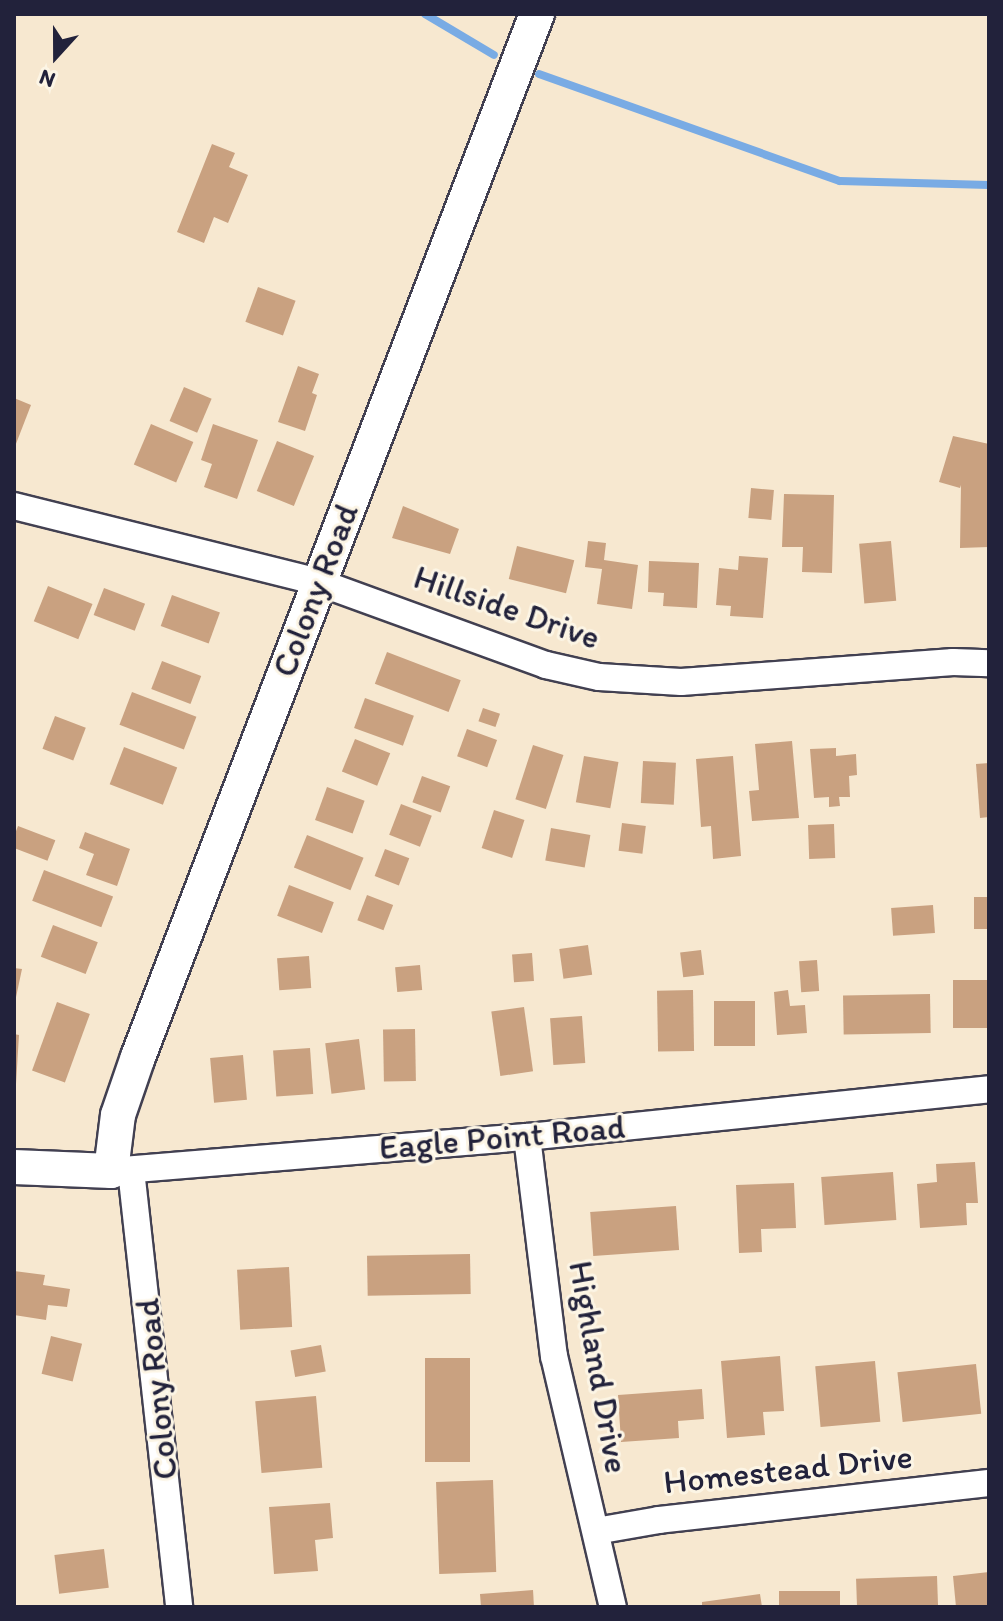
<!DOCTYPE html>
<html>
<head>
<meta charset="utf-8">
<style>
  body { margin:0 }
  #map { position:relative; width:1003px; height:1621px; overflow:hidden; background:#f7e8d0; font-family:Itim,sans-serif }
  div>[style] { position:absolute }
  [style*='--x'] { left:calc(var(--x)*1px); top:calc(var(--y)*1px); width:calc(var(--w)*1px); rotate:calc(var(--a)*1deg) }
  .stream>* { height:8px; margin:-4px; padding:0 4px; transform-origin:4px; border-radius:4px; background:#79abe4 }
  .building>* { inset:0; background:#c9a180; transform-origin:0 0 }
  .roads { filter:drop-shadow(2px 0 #424051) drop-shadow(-2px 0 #424051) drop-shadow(0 2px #424051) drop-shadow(0 -2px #424051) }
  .minor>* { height:26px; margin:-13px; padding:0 13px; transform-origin:13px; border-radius:13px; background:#fff }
  .tertiary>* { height:34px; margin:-17px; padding:0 17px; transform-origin:17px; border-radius:17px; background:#fff }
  span { translate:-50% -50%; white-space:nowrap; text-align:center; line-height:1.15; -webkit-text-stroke:6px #fcf5e5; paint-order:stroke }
  .street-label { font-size:34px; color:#22223b }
  .frame { position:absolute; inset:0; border:16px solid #22223b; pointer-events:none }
  .north { position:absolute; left:16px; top:16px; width:80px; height:80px; -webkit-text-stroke:6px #fcf5e5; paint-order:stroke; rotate:201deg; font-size:22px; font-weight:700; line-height:32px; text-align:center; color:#22223b }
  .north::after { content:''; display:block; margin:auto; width:28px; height:36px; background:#22223b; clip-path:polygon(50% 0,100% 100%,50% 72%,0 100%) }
</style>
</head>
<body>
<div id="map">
  <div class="stream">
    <i style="--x:425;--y:14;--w:80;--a:30.7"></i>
    <i style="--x:539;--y:74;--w:319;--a:19.6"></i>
    <i style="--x:840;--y:181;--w:149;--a:1.5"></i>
  </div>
  <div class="building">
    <i style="clip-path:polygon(212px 144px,235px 153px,229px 167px,248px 175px,228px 223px,214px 217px,204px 243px,177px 232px)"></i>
    <i style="left:258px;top:287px;width:40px;height:37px;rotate:20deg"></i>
    <i style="clip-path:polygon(298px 366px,319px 374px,312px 393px,317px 395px,305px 431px,278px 422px)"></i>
    <i style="left:184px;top:387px;width:30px;height:37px;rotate:23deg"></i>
    <i style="clip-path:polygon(14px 398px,31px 405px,14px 449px)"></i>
    <i style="left:151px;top:424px;width:46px;height:44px;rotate:23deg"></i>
    <i style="clip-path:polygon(213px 424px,258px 440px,237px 499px,204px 487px,212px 464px,201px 460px)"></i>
    <i style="clip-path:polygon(953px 436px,989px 444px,989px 547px,960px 548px,961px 485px,960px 488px,939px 482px)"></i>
    <i style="left:277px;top:441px;width:40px;height:54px;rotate:22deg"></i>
    <i style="left:751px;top:488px;width:23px;height:30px;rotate:5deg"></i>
    <i style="clip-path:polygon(784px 494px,834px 495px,832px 573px,802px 572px,803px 547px,782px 547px)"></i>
    <i style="clip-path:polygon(403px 506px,459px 529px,450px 554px,392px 538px)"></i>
    <i style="clip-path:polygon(588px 541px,606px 543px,604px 560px,638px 565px,632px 609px,597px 604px,602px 569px,585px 567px)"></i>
    <i style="left:891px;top:541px;width:60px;height:32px;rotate:85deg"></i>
    <i style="left:517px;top:546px;width:59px;height:34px;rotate:14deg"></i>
    <i style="clip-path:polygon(739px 556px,768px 558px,763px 618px,730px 616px,731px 606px,716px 605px,719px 568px,738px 570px)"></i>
    <i style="clip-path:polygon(649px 561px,699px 563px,697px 608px,663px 606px,664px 593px,648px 592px)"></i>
    <i style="left:48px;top:586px;width:48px;height:38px;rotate:22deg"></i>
    <i style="left:104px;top:588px;width:44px;height:29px;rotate:21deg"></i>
    <i style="left:172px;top:595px;width:51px;height:33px;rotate:20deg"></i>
    <i style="left:387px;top:652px;width:79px;height:34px;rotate:21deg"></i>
    <i style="left:162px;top:661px;width:42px;height:30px;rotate:21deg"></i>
    <i style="left:132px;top:692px;width:69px;height:35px;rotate:21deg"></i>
    <i style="left:365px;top:698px;width:52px;height:32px;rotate:20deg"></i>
    <i style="left:483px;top:708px;width:18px;height:14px;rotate:19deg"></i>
    <i style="left:55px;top:716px;width:33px;height:35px;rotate:21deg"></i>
    <i style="left:467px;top:729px;width:32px;height:29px;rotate:20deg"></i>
    <i style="left:355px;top:739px;width:38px;height:35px;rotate:22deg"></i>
    <i style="clip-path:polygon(792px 741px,799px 818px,752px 821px,749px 791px,759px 790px,755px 744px)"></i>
    <i style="left:533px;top:745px;width:32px;height:57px;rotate:18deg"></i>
    <i style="left:124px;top:747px;width:57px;height:40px;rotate:21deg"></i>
    <i style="clip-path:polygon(836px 748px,836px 756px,856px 754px,857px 775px,849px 776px,850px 797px,839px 797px,840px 806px,829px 807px,829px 797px,814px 798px,810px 749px)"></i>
    <i style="left:584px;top:756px;width:35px;height:47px;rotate:10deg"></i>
    <i style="clip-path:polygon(733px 756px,741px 856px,713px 859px,711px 826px,701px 827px,696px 759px)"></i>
    <i style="left:643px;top:761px;width:33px;height:42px;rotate:3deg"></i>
    <i style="clip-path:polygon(989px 763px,989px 817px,980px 818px,976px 764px)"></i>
    <i style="left:422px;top:776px;width:30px;height:28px;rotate:20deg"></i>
    <i style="left:327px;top:787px;width:40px;height:35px;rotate:20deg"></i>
    <i style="left:401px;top:804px;width:33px;height:33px;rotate:21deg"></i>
    <i style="left:494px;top:810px;width:32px;height:40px;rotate:18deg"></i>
    <i style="left:622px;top:823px;width:24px;height:28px;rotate:7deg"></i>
    <i style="left:834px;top:824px;width:34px;height:26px;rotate:88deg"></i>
    <i style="left:18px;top:826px;width:40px;height:22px;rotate:21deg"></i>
    <i style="left:551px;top:828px;width:40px;height:33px;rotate:10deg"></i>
    <i style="clip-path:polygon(85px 832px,130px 849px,117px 886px,86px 875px,94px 854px,79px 848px)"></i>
    <i style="left:307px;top:835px;width:61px;height:35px;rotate:22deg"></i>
    <i style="left:385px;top:849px;width:26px;height:29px;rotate:21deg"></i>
    <i style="left:44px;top:870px;width:74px;height:33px;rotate:21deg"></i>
    <i style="left:289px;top:885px;width:48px;height:33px;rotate:21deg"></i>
    <i style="left:367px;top:895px;width:28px;height:27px;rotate:21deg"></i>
    <i style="left:989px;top:897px;width:32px;height:15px;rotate:90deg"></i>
    <i style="left:933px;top:905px;width:28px;height:42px;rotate:86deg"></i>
    <i style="left:53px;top:925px;width:48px;height:34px;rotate:21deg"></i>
    <i style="left:588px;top:945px;width:30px;height:29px;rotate:82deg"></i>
    <i style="left:701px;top:950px;width:25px;height:21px;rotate:83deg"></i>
    <i style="left:532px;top:953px;width:28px;height:20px;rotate:86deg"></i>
    <i style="left:309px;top:956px;width:32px;height:32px;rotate:86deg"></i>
    <i style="left:817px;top:960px;width:31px;height:18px;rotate:86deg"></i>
    <i style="left:420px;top:965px;width:25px;height:25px;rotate:85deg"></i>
    <i style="clip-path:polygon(14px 968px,22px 969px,15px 1002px,14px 1002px)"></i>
    <i style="left:989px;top:980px;width:48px;height:36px;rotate:90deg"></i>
    <i style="left:693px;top:990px;width:61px;height:36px;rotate:89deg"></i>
    <i style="clip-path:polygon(788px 990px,790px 1006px,805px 1005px,807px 1033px,777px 1035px,774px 992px)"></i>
    <i style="left:930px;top:994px;width:39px;height:87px;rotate:89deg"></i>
    <i style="left:714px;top:1001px;width:41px;height:45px"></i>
    <i style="left:57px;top:1002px;width:35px;height:73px;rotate:20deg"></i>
    <i style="left:524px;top:1007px;width:65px;height:33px;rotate:82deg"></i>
    <i style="left:582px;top:1016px;width:47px;height:32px;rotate:86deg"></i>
    <i style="left:415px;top:1029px;width:52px;height:32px;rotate:89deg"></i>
    <i style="clip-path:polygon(14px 1034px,19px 1035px,16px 1084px,14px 1084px)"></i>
    <i style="left:359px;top:1039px;width:51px;height:34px;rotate:83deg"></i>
    <i style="left:310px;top:1048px;width:46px;height:37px;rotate:86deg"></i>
    <i style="left:243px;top:1055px;width:45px;height:33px;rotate:85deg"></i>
    <i style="clip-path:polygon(975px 1162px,978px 1203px,966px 1203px,967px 1225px,920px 1228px,917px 1184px,937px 1182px,936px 1164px)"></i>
    <i style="left:893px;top:1172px;width:48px;height:72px;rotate:86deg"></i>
    <i style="clip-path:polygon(794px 1183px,796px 1228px,761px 1229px,762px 1252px,739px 1253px,736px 1185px)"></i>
    <i style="left:676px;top:1206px;width:44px;height:86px;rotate:86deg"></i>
    <i style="left:470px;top:1254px;width:40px;height:103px;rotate:89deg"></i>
    <i style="left:289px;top:1267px;width:60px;height:52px;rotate:87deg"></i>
    <i style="clip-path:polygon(14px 1271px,45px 1275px,43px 1285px,70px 1289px,67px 1307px,48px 1305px,46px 1320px,14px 1315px)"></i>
    <i style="left:51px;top:1336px;width:32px;height:39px;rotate:14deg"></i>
    <i style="left:321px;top:1345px;width:27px;height:31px;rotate:80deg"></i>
    <i style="clip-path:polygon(780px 1356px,784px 1411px,763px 1412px,765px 1435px,727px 1438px,721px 1361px)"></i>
    <i style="left:425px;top:1358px;width:45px;height:104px"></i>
    <i style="left:875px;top:1361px;width:61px;height:60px;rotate:85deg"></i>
    <i style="left:976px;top:1364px;width:50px;height:79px;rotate:84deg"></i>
    <i style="clip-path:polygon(702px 1389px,704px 1419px,678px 1421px,679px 1438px,621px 1442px,618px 1395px)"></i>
    <i style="left:316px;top:1396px;width:72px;height:61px;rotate:85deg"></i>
    <i style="left:493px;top:1480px;width:92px;height:57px;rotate:88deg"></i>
    <i style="clip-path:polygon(330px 1503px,333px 1538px,315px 1540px,318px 1571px,274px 1574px,269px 1507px)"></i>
    <i style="left:104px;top:1549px;width:39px;height:50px;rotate:83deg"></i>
    <i style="clip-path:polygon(989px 1572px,989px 1607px,956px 1607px,953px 1576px)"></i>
    <i style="left:937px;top:1576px;width:31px;height:81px;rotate:88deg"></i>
    <i style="clip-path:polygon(533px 1590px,534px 1607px,481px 1607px,480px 1594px)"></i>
    <i style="left:779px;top:1591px;width:61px;height:16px"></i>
    <i style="clip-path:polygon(760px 1594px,762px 1607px,702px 1607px,702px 1602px)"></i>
  </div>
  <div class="roads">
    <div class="minor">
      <i style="--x:14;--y:506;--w:313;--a:14"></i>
      <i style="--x:318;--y:582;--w:243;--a:20"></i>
      <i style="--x:546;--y:665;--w:54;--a:12.8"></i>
      <i style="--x:599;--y:677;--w:82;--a:3.5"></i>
      <i style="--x:681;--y:682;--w:273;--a:-4.2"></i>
      <i style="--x:953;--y:662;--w:36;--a:2"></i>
      <i style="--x:527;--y:1137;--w:221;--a:83"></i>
      <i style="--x:554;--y:1356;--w:258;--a:76.8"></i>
      <i style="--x:131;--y:1170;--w:440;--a:83.7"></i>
      <i style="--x:111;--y:1171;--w:417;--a:-4.7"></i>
      <i style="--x:527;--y:1137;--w:464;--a:-5.9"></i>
      <i style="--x:596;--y:1531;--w:64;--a:-9.9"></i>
      <i style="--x:659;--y:1520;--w:332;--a:-6.4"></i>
    </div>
    <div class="tertiary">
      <i style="--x:14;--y:1167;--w:97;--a:2.4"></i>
      <i style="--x:111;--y:1171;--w:56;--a:-82.9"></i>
      <i style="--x:118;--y:1115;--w:61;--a:-71"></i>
      <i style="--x:138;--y:1057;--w:1117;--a:-69.07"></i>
    </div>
  </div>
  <div class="street-label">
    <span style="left:315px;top:590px;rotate:-69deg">Colony Road</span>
    <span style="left:507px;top:607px;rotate:19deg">Hillside Drive</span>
    <span style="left:502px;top:1137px;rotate:-5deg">Eagle Point Road</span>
    <span style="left:599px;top:1367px;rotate:80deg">Highland Drive</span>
    <span style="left:156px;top:1389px;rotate:-96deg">Colony Road</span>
    <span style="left:788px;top:1469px;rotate:-6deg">Homestead Drive</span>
  </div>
  <div class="frame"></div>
  <div class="north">N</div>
</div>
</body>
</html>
